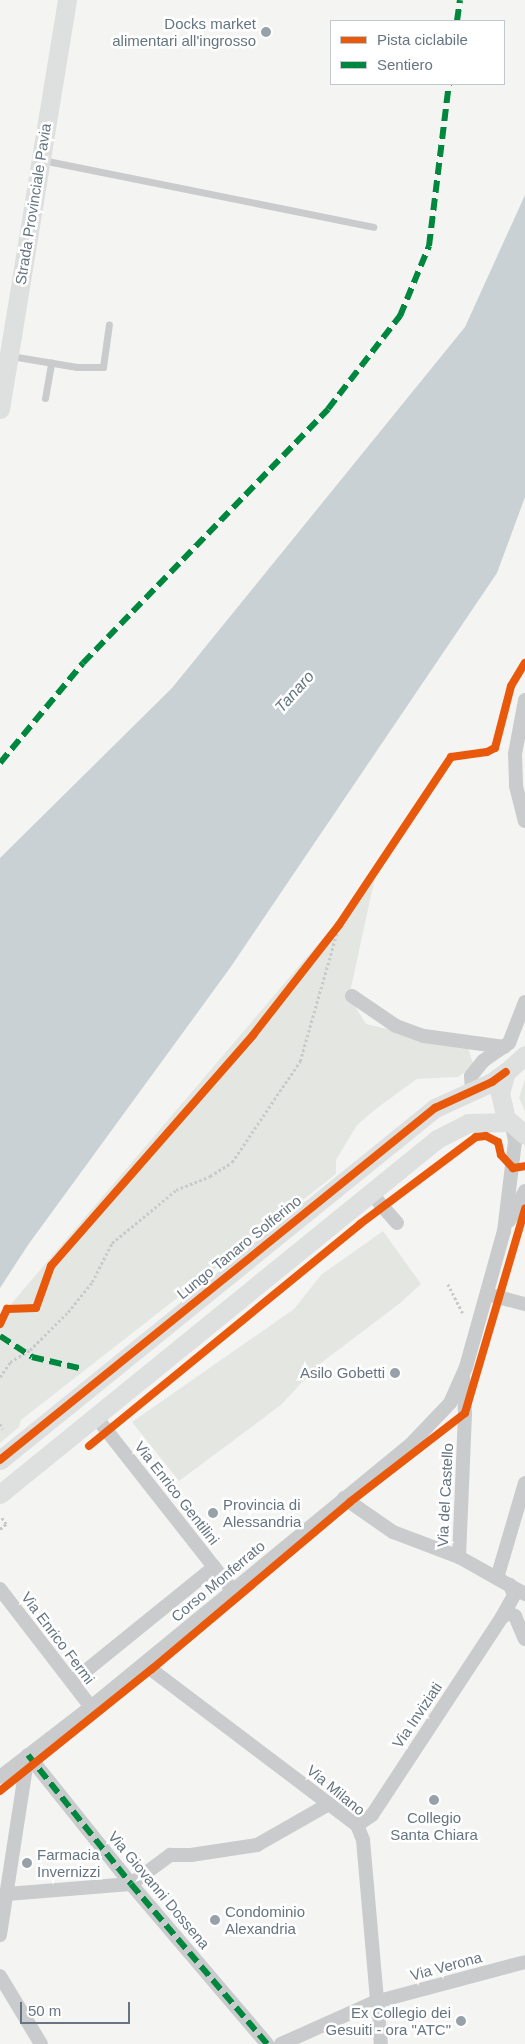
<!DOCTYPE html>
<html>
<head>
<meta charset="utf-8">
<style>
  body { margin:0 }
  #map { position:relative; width:525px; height:2044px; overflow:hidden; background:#f4f4f3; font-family:Helvetica,sans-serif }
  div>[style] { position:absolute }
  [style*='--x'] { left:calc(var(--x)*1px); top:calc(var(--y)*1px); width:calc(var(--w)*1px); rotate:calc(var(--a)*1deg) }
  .green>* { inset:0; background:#e4e7e1 }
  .water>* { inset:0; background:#c9d1d4 }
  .path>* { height:2.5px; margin-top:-1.25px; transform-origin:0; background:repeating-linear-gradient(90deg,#c8c9c8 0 2.5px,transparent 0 5px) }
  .lane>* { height:7px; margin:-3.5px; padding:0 3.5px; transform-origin:3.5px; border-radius:3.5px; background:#cacbcc }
  .street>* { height:14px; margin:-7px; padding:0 7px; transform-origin:7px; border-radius:7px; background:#cacbcc }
  .secondary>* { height:19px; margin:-9.5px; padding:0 9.5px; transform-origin:9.5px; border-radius:9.5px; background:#dedfdf }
  .quiet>* { height:6px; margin-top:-3px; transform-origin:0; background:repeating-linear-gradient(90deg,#00873e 0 12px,transparent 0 18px) }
  .cycleway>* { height:8px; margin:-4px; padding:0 4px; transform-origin:4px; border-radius:4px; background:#e8590c }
  .dots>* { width:14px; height:14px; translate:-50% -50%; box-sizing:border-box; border:2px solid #fff; border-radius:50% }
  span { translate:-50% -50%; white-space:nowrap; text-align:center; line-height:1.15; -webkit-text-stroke:5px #fff; paint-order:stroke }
  .poi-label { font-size:15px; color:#667581 }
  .right { translate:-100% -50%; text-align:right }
  .left { translate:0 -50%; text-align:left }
  .street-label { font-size:15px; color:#667581 }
  .water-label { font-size:16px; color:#62777e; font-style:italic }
  .legend { position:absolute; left:330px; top:20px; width:175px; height:65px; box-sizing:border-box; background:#fff; border:1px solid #c2c8cd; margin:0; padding:6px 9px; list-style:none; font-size:15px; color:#667581 }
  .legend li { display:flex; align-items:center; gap:10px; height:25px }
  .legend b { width:25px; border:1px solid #c2c8cd }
  .scale { position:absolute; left:20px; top:2002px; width:110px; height:22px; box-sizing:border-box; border:2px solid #667581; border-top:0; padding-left:6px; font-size:15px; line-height:18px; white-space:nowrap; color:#667581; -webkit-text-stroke:4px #fff; paint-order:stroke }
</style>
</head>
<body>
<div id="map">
  <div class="green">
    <i style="clip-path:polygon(375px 877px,349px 997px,366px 1024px,468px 1048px,474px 1066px,458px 1077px,417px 1079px,377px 1108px,357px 1125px,336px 1160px,336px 1174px,21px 1420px,19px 1427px,0 1443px,0 1317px)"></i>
    <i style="clip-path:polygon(525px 1079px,525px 1111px,519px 1098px)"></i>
    <i style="clip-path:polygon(383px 1231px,421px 1284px,399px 1304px,317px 1366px,281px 1405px,179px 1481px,132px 1422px,294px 1309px,321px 1275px)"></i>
  </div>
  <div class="water">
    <i style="clip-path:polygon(525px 195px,525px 497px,497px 573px,230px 968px,28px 1245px,0 1288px,0 858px,172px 688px,465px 327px)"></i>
  </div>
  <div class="path">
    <i style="--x:448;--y:1284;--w:33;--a:63"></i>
    <i style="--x:0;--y:1377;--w:18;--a:-56"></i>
    <i style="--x:10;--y:1362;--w:23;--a:-31"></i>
    <i style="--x:30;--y:1350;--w:54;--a:-45"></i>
    <i style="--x:68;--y:1312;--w:38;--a:-51"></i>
    <i style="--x:92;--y:1282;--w:44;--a:-62.9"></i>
    <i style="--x:112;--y:1243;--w:83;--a:-39.6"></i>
    <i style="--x:176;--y:1190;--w:37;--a:-22"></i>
    <i style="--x:210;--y:1176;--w:26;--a:-32"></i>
    <i style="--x:232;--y:1162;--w:122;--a:-56"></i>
    <i style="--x:300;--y:1061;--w:141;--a:-74"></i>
    <i style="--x:0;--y:1424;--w:6;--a:59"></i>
    <i style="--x:0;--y:1529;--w:8;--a:-40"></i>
    <i style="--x:6;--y:1524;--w:9;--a:-126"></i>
  </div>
  <div class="lane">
    <i style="--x:42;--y:160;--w:338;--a:11.4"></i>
    <i style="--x:11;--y:356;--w:67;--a:9.5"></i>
    <i style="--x:77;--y:367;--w:26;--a:0"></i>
    <i style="--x:103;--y:367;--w:43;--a:-82.1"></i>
    <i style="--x:45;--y:398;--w:36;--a:-80"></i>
  </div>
  <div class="street">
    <i style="--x:525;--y:700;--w:55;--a:100.5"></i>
    <i style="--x:515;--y:754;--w:32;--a:88"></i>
    <i style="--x:516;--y:786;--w:36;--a:76"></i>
    <i style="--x:352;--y:996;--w:53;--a:34.3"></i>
    <i style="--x:396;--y:1026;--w:30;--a:20"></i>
    <i style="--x:424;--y:1036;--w:81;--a:7.8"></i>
    <i style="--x:472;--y:1090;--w:14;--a:-94"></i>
    <i style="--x:471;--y:1076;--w:19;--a:-51"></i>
    <i style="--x:483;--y:1061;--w:32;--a:-35"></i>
    <i style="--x:509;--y:1043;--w:44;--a:-68.7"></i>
    <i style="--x:370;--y:1192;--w:41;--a:48.9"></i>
    <i style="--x:509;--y:1221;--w:34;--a:-62"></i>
    <i style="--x:487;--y:1294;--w:39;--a:15"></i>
    <i style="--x:96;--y:1417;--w:220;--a:51.8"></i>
    <i style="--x:344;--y:1498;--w:60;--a:34.8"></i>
    <i style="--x:393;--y:1532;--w:71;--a:20.7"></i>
    <i style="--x:459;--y:1557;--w:76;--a:29.3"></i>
    <i style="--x:459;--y:1557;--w:144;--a:-87.6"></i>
    <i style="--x:465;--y:1413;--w:35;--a:-93"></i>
    <i style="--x:497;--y:1578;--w:99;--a:-73.6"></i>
    <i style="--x:0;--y:1589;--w:149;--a:52.4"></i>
    <i style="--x:502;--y:1617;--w:8;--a:-30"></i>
    <i style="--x:509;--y:1613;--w:7;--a:27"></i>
    <i style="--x:515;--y:1616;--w:25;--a:67"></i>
    <i style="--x:144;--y:1664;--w:267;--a:37.1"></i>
    <i style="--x:357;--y:1825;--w:16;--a:68"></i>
    <i style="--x:363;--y:1840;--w:205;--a:85"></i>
    <i style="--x:72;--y:1682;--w:183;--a:-39"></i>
    <i style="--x:28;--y:1755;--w:165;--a:51.4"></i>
    <i style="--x:131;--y:1884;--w:210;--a:49.6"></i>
    <i style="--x:0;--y:1777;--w:115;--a:-37.6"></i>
    <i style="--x:91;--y:1707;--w:414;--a:-39.4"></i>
    <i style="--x:411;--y:1444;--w:57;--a:-46.4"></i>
    <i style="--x:450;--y:1403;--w:39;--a:-66"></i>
    <i style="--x:466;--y:1367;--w:141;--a:-74.4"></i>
    <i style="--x:504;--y:1231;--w:91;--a:-83"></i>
    <i style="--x:515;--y:1141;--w:16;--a:-101"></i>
    <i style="--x:354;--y:1821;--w:9;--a:0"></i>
    <i style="--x:363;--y:1821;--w:11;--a:-34"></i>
    <i style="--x:372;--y:1815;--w:237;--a:-56.7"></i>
    <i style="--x:502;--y:1617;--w:25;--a:-61"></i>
    <i style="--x:514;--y:1595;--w:11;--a:-112"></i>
    <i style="--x:7;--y:1894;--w:124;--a:-4.6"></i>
    <i style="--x:131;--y:1884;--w:49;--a:-36.6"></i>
    <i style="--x:170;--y:1855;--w:21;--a:0"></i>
    <i style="--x:191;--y:1855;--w:67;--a:-8.6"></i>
    <i style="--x:257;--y:1845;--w:83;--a:-29.7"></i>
    <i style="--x:0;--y:1935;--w:182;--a:-81.2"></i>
    <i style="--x:0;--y:1976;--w:79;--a:58.9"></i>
    <i style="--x:281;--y:2044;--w:103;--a:-24.1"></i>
    <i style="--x:375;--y:2002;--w:155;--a:-14.9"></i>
  </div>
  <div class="secondary">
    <i style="--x:0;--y:409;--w:414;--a:-80.7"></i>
    <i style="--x:525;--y:1055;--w:25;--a:138"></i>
    <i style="--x:506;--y:1072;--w:22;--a:106"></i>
    <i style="--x:500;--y:1093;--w:26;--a:77"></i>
    <i style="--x:506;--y:1118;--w:25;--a:42"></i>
    <i style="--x:0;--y:1460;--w:560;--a:-38.98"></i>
    <i style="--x:435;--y:1108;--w:63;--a:-24.5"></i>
    <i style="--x:492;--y:1082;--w:17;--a:-36"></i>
    <i style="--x:0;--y:1494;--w:563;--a:-39.09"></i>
    <i style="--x:437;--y:1139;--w:35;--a:-27"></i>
    <i style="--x:468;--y:1123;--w:41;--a:-1.4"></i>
  </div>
  <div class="quiet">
    <i style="--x:457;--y:21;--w:21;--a:-82"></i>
    <i style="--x:0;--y:763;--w:130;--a:-50.3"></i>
    <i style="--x:83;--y:663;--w:353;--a:-46"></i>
    <i style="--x:328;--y:409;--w:118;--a:-52.3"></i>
    <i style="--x:400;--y:316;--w:76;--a:-67.5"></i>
    <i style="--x:429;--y:246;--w:163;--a:-83"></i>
    <i style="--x:0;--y:1336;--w:38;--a:33"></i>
    <i style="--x:32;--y:1357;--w:52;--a:13.2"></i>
    <i style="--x:28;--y:1755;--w:165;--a:51.4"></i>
    <i style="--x:131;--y:1884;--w:210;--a:49.6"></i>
  </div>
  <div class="cycleway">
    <i style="--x:0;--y:1324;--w:17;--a:-65"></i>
    <i style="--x:7;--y:1309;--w:29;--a:-2"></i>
    <i style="--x:36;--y:1308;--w:45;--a:-70.3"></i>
    <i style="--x:51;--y:1266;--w:307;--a:-48.8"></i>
    <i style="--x:253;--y:1035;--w:140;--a:-52"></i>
    <i style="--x:339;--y:925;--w:202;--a:-56.3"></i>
    <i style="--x:451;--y:757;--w:36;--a:-8"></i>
    <i style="--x:487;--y:752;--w:9;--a:-27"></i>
    <i style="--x:495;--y:748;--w:64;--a:-75.5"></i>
    <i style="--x:511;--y:686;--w:27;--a:-59"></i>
    <i style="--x:89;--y:1446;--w:350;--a:-39.3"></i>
    <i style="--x:360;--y:1224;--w:145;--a:-36.9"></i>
    <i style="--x:476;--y:1137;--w:10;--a:-6"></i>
    <i style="--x:486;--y:1136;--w:13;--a:27"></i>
    <i style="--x:498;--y:1142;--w:13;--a:77"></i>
    <i style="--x:501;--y:1155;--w:18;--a:47"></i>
    <i style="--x:513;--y:1168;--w:12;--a:-9"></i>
    <i style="--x:0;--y:1460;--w:560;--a:-38.98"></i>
    <i style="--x:435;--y:1108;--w:63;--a:-24.5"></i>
    <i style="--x:492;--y:1082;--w:17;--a:-36"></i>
    <i style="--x:0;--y:1791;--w:195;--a:-38.8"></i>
    <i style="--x:152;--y:1669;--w:259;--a:-40.1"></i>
    <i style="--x:350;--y:1502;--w:145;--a:-37.7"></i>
    <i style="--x:465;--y:1413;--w:213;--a:-73.6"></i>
  </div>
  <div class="dots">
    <i style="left:266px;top:32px;background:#98a1a9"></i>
    <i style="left:395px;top:1373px;background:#98a1a9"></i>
    <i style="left:213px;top:1513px;background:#98a1a9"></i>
    <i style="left:434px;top:1800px;background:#98a1a9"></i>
    <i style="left:27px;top:1863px;background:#98a1a9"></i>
    <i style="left:215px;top:1920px;background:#98a1a9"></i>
    <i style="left:461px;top:2021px;background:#98a1a9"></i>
  </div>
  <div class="poi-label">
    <span class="right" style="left:256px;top:32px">Docks market<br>alimentari all'ingrosso</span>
    <span class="right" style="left:385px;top:1373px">Asilo Gobetti</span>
    <span class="left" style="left:223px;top:1513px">Provincia di<br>Alessandria</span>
    <span style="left:434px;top:1826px">Collegio<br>Santa Chiara</span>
    <span class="left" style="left:37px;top:1863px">Farmacia<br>Invernizzi</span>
    <span class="left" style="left:225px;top:1920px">Condominio<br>Alexandria</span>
    <span class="right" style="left:451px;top:2021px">Ex Collegio dei<br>Gesuiti - ora "ATC"</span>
  </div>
  <div class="street-label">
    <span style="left:33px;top:204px;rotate:-81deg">Strada Provinciale Pavia</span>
    <span style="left:239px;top:1247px;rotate:-39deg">Lungo Tanaro Solferino</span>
    <span style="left:177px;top:1493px;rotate:52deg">Via Enrico Gentilini</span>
    <span style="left:445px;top:1495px;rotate:-87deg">Via del Castello</span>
    <span style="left:218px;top:1581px;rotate:-40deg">Corso Monferrato</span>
    <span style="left:58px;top:1638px;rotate:53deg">Via Enrico Fermi</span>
    <span style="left:417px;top:1715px;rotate:-56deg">Via Inviziati</span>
    <span style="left:336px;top:1790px;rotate:39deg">Via Milano</span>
    <span style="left:159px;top:1890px;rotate:50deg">Via Giovanni Dossena</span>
    <span style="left:446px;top:1966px;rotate:-15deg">Via Verona</span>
  </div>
  <div class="water-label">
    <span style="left:295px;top:692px;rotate:-48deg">Tanaro</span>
  </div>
  <ul class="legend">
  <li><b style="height:6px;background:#e8590c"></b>Pista ciclabile</li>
  <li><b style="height:6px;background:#00873e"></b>Sentiero</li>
  </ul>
  <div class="scale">50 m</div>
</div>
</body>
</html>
